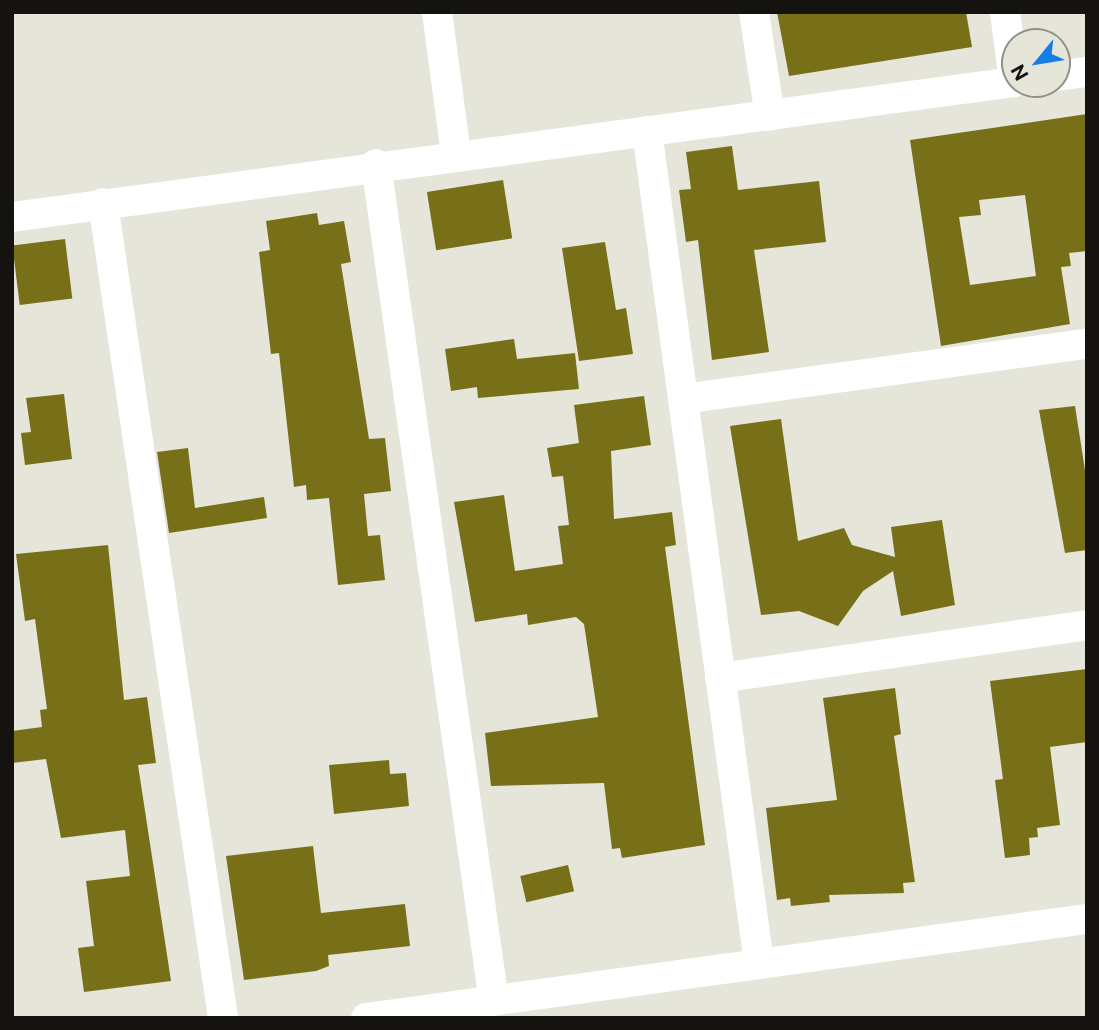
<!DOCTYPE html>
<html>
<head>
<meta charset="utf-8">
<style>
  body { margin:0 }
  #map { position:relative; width:1099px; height:1030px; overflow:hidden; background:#e6e5d9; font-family:"Public Sans",sans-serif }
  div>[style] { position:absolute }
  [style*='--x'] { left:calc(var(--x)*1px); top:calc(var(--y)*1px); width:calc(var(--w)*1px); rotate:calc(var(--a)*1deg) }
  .building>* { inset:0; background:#777019; transform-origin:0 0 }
  .minor>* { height:30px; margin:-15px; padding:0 15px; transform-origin:15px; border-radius:15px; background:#fff }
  span { translate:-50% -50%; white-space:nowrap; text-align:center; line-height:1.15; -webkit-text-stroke:5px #e6e5d9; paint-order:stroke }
  .frame { position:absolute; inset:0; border:14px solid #14130f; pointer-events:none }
  .north { position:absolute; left:1001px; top:28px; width:70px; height:70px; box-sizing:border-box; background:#e6e5d9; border:2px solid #929188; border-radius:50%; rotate:240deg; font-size:19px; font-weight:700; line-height:28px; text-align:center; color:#14130f }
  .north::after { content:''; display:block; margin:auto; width:24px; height:32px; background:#197de6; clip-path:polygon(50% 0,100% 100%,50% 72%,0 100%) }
</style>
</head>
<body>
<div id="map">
  <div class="building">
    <i style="clip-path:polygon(777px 12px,966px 12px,972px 47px,789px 76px)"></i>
    <i style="clip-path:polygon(evenodd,1087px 114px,1087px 251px,1069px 253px,1071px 266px,1061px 267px,1070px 324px,941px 346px,910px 140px,1087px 114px,1025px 195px,1036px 276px,970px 285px,959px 217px,981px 215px,979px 200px,1025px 195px)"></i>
    <i style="clip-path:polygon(732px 146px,738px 190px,819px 181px,826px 242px,754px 250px,769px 352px,712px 360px,698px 240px,686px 242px,679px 190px,691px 189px,686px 152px)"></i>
    <i style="left:503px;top:180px;width:59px;height:77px;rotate:81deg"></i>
    <i style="clip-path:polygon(317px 213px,319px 225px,344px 221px,351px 262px,341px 264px,369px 439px,385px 438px,391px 491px,364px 494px,368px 536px,380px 535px,385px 580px,338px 585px,329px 498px,307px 500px,306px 485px,294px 487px,279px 353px,271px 354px,259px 252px,270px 250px,266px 221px)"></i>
    <i style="left:65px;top:239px;width:60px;height:53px;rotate:83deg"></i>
    <i style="clip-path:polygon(605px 242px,616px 310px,626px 308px,633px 354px,579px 361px,562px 248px)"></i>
    <i style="clip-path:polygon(514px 339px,517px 359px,575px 353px,579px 389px,478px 398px,477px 387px,451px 391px,445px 349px)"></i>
    <i style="clip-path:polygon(64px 394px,72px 459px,25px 465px,21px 433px,31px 432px,26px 398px)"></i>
    <i style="clip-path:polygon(644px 396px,651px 445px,611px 451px,614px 519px,672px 512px,676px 545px,665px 547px,705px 845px,622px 858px,620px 848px,612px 849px,604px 783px,491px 786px,485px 733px,598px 717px,584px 624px,576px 617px,528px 625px,527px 614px,475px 622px,454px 502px,504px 495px,515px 571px,563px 564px,558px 526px,569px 525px,563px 476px,552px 477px,547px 448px,579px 443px,574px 405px)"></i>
    <i style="clip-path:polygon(1075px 406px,1087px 483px,1087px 550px,1065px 553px,1039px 410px)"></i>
    <i style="clip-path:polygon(781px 419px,798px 541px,844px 528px,852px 545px,895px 557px,891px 527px,942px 520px,955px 605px,901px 616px,893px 571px,863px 591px,838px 626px,799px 611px,761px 615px,730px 426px)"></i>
    <i style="clip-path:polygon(188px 448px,195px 508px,264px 497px,267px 518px,169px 533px,157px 452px)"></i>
    <i style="clip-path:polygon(108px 545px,124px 700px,147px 697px,156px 763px,138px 765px,171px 981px,84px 992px,78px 948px,94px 946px,86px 881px,130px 876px,125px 830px,61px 838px,46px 759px,12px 763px,12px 731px,42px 727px,40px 710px,47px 709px,35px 619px,25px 621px,16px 554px)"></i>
    <i style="clip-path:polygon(1087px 669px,1087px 742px,1050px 747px,1060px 825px,1037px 828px,1038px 837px,1029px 838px,1030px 855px,1005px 858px,995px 780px,1003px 779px,990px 681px)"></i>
    <i style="clip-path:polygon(895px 688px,901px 734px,894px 736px,915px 882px,903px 883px,904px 893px,829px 895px,830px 902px,791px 906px,790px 898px,777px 900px,766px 808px,837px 800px,823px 698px)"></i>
    <i style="clip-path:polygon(389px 760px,390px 774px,406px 773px,409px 806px,334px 814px,329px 765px)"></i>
    <i style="clip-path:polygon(313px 846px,321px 913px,405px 904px,410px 946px,328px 955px,329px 966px,316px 971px,244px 980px,226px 856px)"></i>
    <i style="left:568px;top:865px;width:27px;height:49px;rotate:77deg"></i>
  </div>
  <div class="minor">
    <i style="--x:437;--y:12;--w:144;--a:82.4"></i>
    <i style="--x:754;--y:12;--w:105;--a:81.3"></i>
    <i style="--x:1005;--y:12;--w:71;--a:82.7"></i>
    <i style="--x:1057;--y:76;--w:30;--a:-8"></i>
    <i style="--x:647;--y:131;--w:840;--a:82.34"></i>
    <i style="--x:376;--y:164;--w:845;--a:81.98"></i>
    <i style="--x:103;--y:203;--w:824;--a:81.62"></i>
    <i style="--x:12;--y:217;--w:1012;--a:-7.67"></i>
    <i style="--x:683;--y:399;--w:408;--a:-7.8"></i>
    <i style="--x:720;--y:678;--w:371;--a:-8.2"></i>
    <i style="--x:366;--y:1018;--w:728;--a:-7.82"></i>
  </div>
  <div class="frame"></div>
  <div class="north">N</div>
</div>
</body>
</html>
